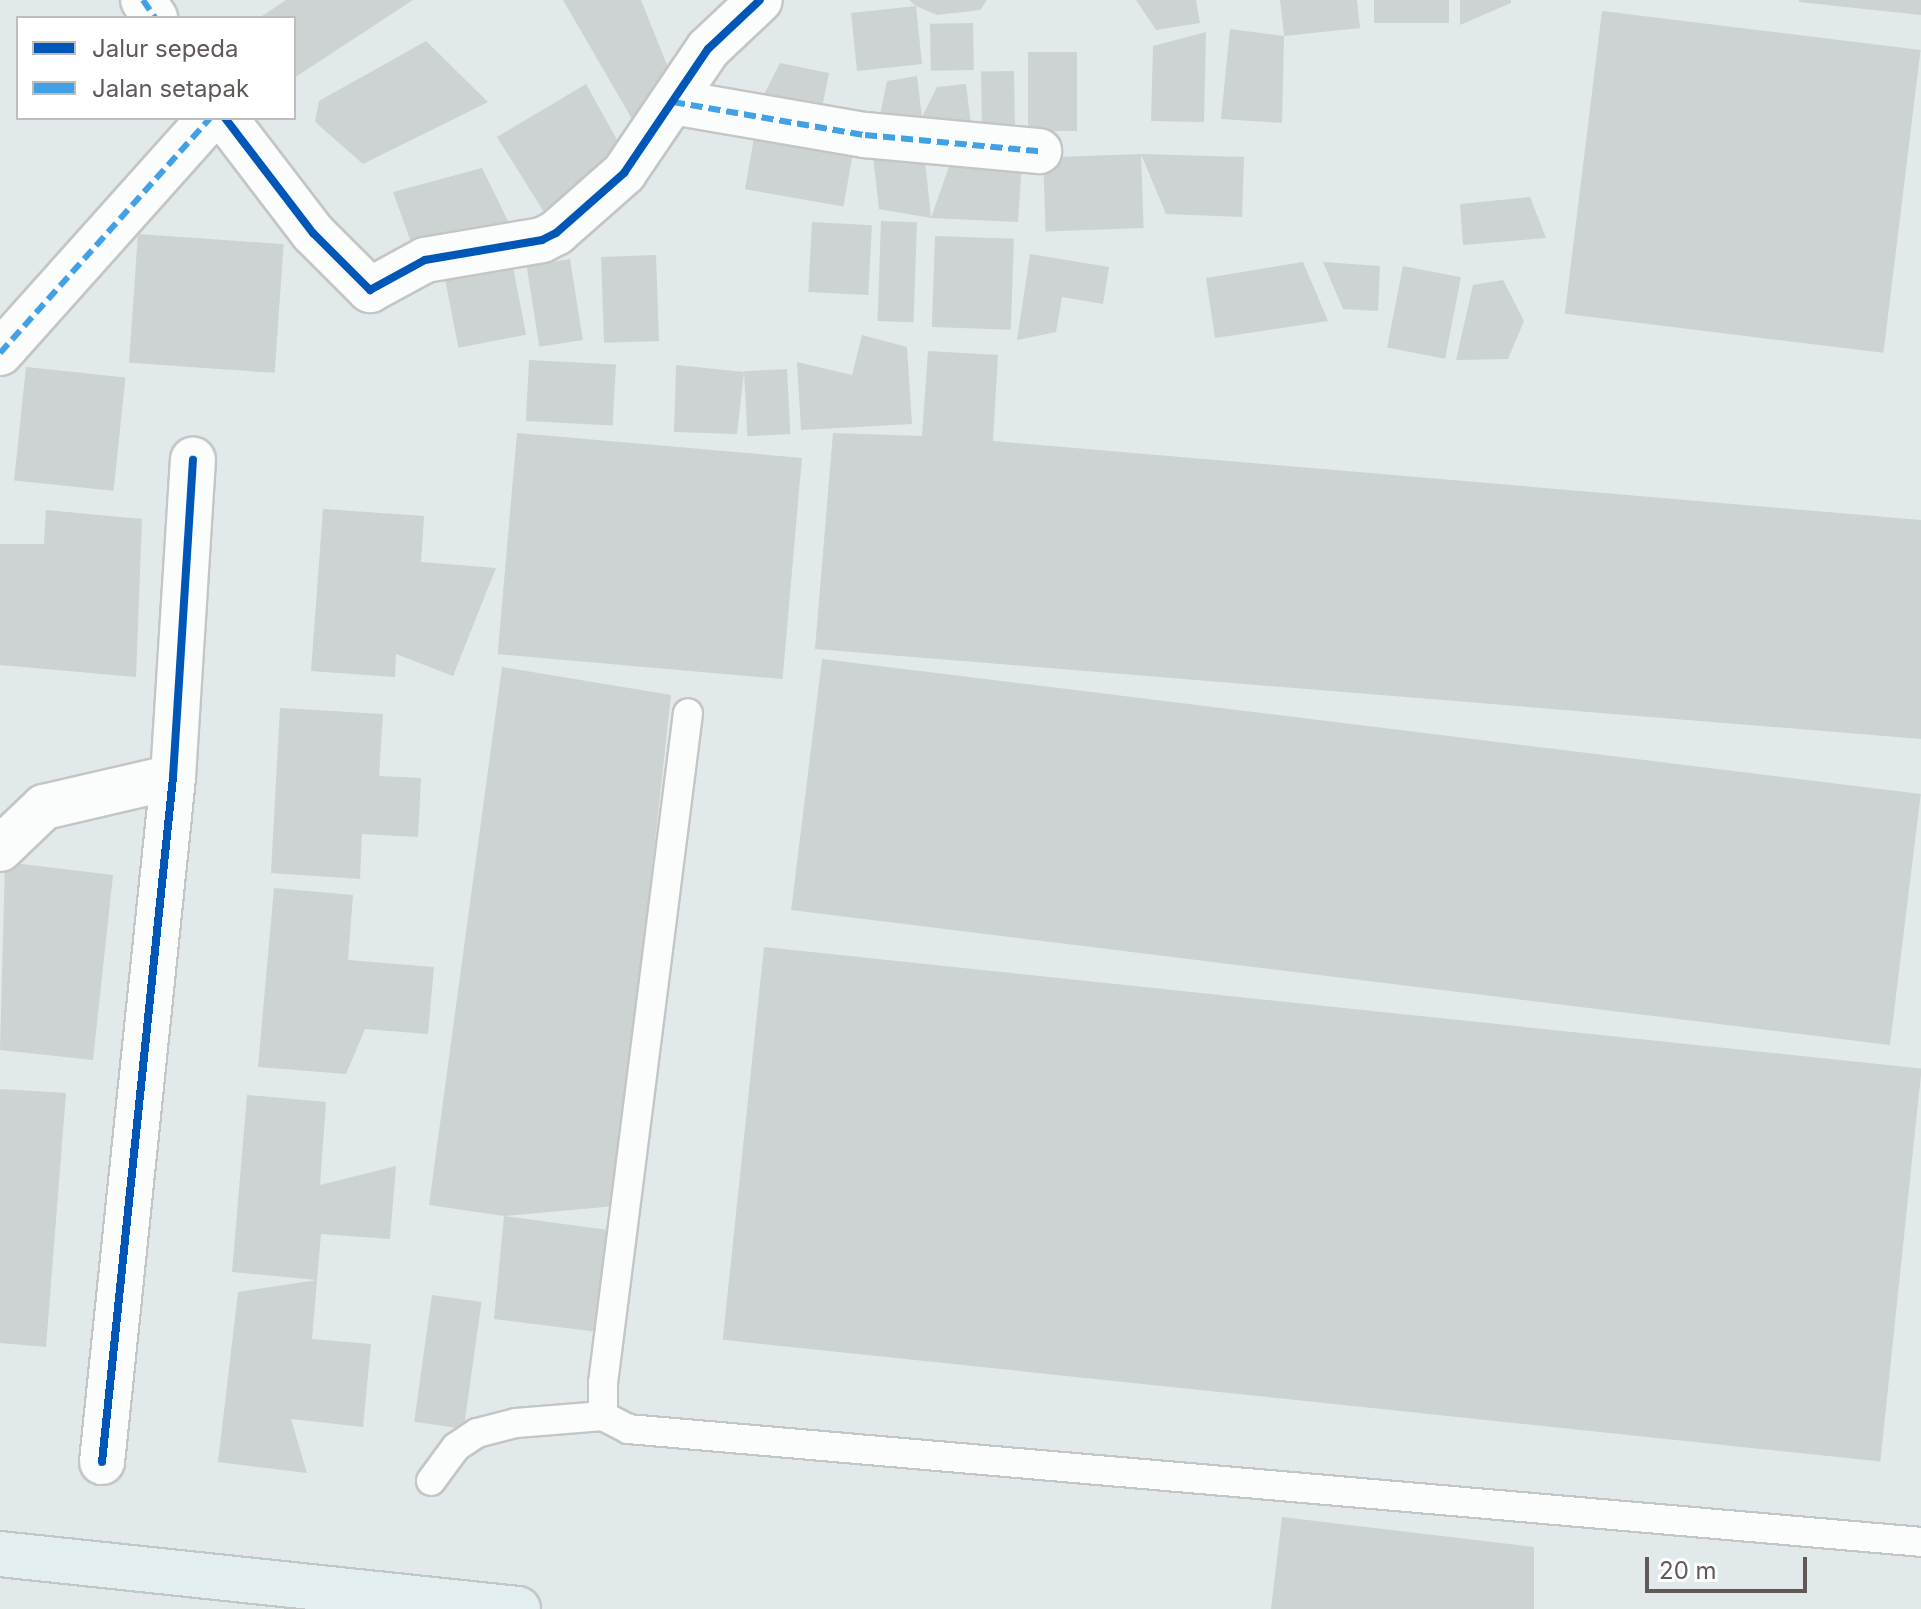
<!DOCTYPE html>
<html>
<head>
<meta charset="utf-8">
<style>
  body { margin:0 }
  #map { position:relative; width:1921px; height:1609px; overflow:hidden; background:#e2e9ea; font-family:Inter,sans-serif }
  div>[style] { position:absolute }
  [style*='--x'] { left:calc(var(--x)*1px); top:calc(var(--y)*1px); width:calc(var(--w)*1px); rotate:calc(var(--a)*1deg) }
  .building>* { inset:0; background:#cdd2d2; transform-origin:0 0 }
  .roads { filter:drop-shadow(2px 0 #c4c5c5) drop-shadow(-2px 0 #c4c5c5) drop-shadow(0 2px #c4c5c5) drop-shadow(0 -2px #c4c5c5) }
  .service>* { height:28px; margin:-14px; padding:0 14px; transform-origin:14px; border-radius:14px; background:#fbfcfc }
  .minor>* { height:44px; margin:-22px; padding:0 22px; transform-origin:22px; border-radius:22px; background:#fbfcfc }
  .trunk>* { height:44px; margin:-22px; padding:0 22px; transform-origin:22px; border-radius:22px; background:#e2eef0 }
  .quiet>* { height:6px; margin-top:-3px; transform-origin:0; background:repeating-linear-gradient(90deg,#42a1e5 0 12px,transparent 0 18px) }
  .cycleway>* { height:8px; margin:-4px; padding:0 4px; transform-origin:4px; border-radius:4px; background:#0057b8 }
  span { translate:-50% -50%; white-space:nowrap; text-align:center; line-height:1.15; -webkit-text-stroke:6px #fff; paint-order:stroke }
  .legend { position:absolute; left:16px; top:16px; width:280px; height:104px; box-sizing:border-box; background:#fff; border:2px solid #c0bcbc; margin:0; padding:10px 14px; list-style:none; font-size:24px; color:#625858 }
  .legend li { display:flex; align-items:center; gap:16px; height:40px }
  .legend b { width:40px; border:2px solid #c0bcbc }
  .scale { position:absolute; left:1645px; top:1557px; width:162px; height:36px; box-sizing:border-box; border:4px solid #625858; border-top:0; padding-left:10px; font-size:24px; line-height:28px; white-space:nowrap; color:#625858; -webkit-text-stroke:6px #fff; paint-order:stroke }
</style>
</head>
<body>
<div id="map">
  <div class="building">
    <i style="clip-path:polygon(286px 0,413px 0,294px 78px,294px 18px,259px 18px)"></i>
    <i style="clip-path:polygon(563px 0,641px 0,673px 80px,632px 119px)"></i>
    <i style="clip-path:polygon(909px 0,987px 0,980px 10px,937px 15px,916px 6px,922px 64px,857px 71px,851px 13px,916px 6px)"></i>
    <i style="clip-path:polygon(1136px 0,1196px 0,1200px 23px,1156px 30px)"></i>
    <i style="clip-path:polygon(1280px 0,1357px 0,1360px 28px,1284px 36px,1282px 123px,1221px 119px,1230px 29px,1284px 36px)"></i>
    <i style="left:1374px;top:0;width:75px;height:23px"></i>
    <i style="clip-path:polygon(1460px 0,1511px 0,1511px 3px,1460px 25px)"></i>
    <i style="clip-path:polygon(1799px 0,1921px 0,1921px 15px,1799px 2px)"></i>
    <i style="left:1602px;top:11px;width:321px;height:305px;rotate:7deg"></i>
    <i style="left:973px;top:23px;width:47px;height:43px;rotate:89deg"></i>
    <i style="clip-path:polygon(1206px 32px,1204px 122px,1151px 121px,1153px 46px)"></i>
    <i style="clip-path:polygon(426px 41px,488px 102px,363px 164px,315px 122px,319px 101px)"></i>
    <i style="left:1028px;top:52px;width:49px;height:79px"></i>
    <i style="clip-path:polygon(780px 63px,829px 73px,820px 118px,758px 106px)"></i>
    <i style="left:1014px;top:71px;width:53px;height:33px;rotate:89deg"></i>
    <i style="clip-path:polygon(917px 76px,922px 117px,937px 87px,966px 84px,971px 125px,922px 117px,879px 120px,887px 81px)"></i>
    <i style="clip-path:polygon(586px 84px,621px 147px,547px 217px,497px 137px)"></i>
    <i style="left:754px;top:138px;width:100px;height:52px;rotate:10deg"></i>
    <i style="clip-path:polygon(924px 150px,931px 218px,879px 209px,873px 156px)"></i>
    <i style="left:1141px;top:154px;width:74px;height:98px;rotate:88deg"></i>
    <i style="clip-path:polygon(1141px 154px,1244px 157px,1242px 217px,1166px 214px)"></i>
    <i style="clip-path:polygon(952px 158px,1022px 162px,1018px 222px,931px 218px)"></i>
    <i style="clip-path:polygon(482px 168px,512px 229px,413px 248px,393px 192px)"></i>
    <i style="clip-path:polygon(1530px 197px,1546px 238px,1463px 245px,1460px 204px)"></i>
    <i style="left:881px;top:221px;width:36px;height:100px;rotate:2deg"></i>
    <i style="left:812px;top:222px;width:60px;height:70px;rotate:3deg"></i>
    <i style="left:138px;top:234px;width:146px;height:129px;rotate:4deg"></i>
    <i style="left:935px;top:236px;width:79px;height:91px;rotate:2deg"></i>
    <i style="clip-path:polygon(1030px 254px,1109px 267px,1103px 304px,1062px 297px,1056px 332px,1017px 340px)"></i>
    <i style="left:656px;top:255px;width:86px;height:55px;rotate:88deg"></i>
    <i style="left:570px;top:259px;width:82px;height:44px;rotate:81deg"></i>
    <i style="left:512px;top:262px;width:74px;height:69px;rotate:79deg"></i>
    <i style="clip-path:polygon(1303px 262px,1328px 321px,1215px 338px,1206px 278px)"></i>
    <i style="clip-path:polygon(1323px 262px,1380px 266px,1378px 311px,1343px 309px)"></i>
    <i style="left:1403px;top:266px;width:59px;height:83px;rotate:11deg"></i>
    <i style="clip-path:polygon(1503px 280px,1524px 321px,1508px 359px,1456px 360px,1473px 285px)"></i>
    <i style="clip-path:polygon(862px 335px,907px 347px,912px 424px,801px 430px,797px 362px,852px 375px)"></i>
    <i style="clip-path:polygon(928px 351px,998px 355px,993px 441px,1921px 520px,1921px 739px,815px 649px,833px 433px,922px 436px)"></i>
    <i style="left:529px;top:360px;width:87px;height:61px;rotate:3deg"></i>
    <i style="clip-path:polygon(676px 365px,744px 372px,737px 434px,674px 432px)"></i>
    <i style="left:26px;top:367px;width:100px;height:114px;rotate:6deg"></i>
    <i style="left:787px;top:369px;width:65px;height:43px;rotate:87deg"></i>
    <i style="left:517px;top:433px;width:286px;height:222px;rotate:5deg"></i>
    <i style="clip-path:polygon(323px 509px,424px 516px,421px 562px,496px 568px,453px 676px,396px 654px,395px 677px,311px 671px)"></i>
    <i style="clip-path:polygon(46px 510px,142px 519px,136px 677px,0 665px,0 544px,44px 544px)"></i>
    <i style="left:822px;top:659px;width:1107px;height:253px;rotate:7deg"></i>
    <i style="clip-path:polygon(502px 667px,671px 695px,615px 1206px,504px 1216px,608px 1230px,598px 1332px,494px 1319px,504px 1216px,429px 1205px)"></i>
    <i style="clip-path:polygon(280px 708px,383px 714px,379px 776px,421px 778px,418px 837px,362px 834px,360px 879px,271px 873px)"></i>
    <i style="clip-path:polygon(5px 862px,113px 875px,93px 1060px,0 1050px)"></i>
    <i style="clip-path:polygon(274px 888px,353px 895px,348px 960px,434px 967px,428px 1034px,365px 1029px,346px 1074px,258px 1067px)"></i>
    <i style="left:764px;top:947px;width:1164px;height:395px;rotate:6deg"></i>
    <i style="clip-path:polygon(0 1089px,66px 1093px,46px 1347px,0 1343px)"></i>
    <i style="clip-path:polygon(247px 1095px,326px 1102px,320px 1185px,396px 1166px,390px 1239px,321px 1234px,317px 1280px,312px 1339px,371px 1344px,363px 1427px,291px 1419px,307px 1473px,218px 1462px,238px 1292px,317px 1280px,232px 1272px)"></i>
    <i style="left:432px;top:1295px;width:50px;height:128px;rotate:8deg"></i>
    <i style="clip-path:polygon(1282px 1517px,1534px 1547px,1534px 1609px,1271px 1609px)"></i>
  </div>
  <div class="roads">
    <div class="service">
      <i style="--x:603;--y:1416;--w:33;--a:-90"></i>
      <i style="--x:603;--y:1383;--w:675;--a:-82.77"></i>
      <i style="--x:431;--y:1481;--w:42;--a:-53.7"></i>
      <i style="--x:456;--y:1447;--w:25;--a:-34"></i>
      <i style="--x:477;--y:1433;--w:40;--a:-14.4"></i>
      <i style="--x:516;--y:1423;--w:87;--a:-4.6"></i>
      <i style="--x:603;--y:1416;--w:28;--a:27"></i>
      <i style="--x:628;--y:1429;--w:1298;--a:4.99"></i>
    </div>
    <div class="minor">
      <i style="--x:143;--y:0;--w:22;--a:56"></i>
      <i style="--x:673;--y:102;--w:195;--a:9.8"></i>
      <i style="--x:865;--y:135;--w:175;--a:5.3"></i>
      <i style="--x:225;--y:118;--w:145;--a:52.6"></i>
      <i style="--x:313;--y:233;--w:81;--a:45"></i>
      <i style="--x:370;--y:290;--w:63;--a:-28.6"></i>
      <i style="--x:425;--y:260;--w:119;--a:-9.7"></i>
      <i style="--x:542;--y:240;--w:16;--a:-27"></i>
      <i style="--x:556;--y:233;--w:91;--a:-41.4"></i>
      <i style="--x:624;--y:173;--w:150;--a:-55.9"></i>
      <i style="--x:708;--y:49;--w:71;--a:-43.3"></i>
      <i style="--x:0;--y:353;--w:315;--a:-48.2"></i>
      <i style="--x:0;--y:849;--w:61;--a:-43.7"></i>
      <i style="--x:44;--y:807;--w:132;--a:-13.1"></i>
      <i style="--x:102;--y:1462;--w:689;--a:-84.08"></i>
      <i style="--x:173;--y:777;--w:318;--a:-86.4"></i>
    </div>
    <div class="trunk">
      <i style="--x:0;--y:1554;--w:521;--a:6.06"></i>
    </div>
  </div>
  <div class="quiet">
    <i style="--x:143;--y:0;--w:22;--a:56"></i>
    <i style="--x:673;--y:102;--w:195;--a:9.8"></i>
    <i style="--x:865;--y:135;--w:175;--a:5.3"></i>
    <i style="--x:0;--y:353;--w:315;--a:-48.2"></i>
  </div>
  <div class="cycleway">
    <i style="--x:225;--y:118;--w:145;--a:52.6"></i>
    <i style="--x:313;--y:233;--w:81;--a:45"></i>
    <i style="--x:370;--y:290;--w:63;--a:-28.6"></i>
    <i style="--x:425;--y:260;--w:119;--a:-9.7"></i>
    <i style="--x:542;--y:240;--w:16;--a:-27"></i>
    <i style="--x:556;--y:233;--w:91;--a:-41.4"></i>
    <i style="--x:624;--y:173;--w:150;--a:-55.9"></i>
    <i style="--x:708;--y:49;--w:71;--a:-43.3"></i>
    <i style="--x:102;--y:1462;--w:689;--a:-84.08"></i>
    <i style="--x:173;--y:777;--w:318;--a:-86.4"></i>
  </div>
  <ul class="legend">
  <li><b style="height:10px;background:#0057b8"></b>Jalur sepeda</li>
  <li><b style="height:10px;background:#42a1e5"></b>Jalan setapak</li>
  </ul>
  <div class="scale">20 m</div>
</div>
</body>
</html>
